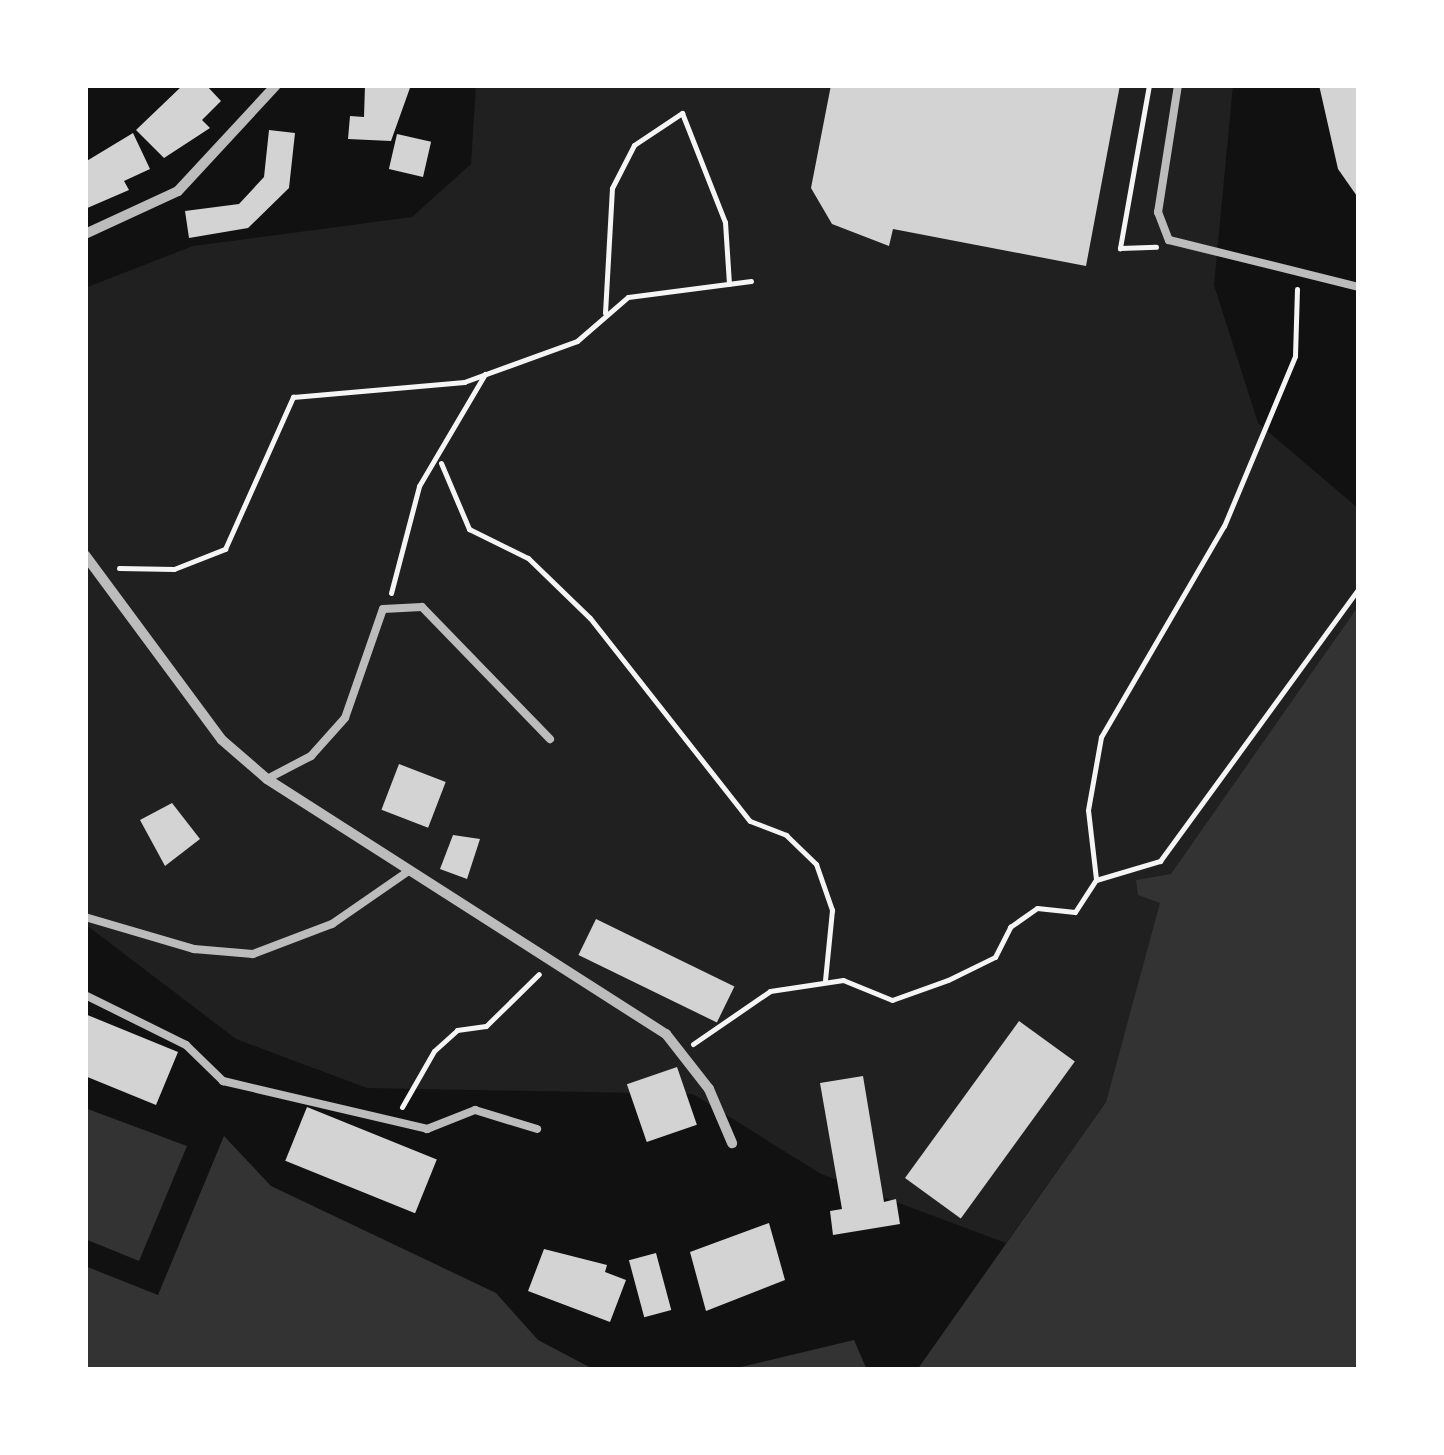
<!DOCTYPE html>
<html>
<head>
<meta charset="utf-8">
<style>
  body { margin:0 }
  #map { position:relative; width:1444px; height:1455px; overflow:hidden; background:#111; font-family:Poppins,sans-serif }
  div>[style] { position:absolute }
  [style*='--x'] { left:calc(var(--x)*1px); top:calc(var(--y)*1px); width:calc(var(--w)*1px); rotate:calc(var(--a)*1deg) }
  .green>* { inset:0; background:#202020 }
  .water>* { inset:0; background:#333 }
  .building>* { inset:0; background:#d3d3d3; transform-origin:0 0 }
  .path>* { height:5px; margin:-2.5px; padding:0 2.5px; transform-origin:2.5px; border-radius:2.5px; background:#f5f5f5 }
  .service>* { height:8px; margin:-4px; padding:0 4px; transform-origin:4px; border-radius:4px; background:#bcbcbc }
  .minor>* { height:10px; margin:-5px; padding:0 5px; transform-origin:5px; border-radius:5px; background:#bcbcbc }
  span { translate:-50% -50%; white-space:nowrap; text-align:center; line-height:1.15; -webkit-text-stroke:8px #fff; paint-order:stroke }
  .frame { position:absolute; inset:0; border:88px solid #fff; pointer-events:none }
</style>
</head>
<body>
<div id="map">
  <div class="green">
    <i style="clip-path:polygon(476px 85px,1233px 85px,1214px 285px,1258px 423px,1359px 509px,1359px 605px,1171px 875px,1106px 1102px,1006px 1243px,821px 1174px,693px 1094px,367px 1088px,236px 1039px,85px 924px,85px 288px,193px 246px,412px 217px,471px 164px)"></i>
  </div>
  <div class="water">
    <i style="clip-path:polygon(1359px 605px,1359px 1370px,917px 1370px,1106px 1102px,1160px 903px,1138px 895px,1136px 880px,1171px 874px)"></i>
    <i style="clip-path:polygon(85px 1108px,187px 1146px,139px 1261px,85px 1239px)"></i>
    <i style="clip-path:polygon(224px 1136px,271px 1186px,496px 1293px,538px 1340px,595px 1370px,85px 1370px,85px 1266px,158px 1295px)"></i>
    <i style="clip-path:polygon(854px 1340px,867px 1370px,733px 1370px,741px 1367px)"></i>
  </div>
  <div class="building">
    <i style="clip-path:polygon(183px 85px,206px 85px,221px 101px,202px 120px,210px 128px,164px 158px,136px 130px)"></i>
    <i style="clip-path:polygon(365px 85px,411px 85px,391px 141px,348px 139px,350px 116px,364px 117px)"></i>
    <i style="clip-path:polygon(831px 85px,1120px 85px,1086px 266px,893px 229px,889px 246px,832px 224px,811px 188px)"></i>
    <i style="clip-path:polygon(1319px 85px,1359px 85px,1359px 199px,1338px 169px)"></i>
    <i style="clip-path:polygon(269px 130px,295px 133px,289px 188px,248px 228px,189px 238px,185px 211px,239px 204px,264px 177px)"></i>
    <i style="clip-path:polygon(133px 133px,150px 169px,124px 181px,129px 190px,85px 209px,85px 162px)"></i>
    <i style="left:397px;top:134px;width:35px;height:36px;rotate:13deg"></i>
    <i style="left:399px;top:764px;width:50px;height:49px;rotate:21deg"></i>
    <i style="clip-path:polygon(172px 803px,200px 839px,165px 866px,140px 820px)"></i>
    <i style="clip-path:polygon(453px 835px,480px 839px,467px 879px,440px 869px)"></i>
    <i style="left:596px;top:919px;width:154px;height:40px;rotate:26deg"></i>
    <i style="clip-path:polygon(85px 1014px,178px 1052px,156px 1105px,85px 1076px)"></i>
    <i style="left:1019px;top:1021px;width:69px;height:194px;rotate:36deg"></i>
    <i style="left:677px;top:1067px;width:61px;height:53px;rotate:71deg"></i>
    <i style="clip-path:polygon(863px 1076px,884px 1202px,896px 1199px,900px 1224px,833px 1235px,830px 1211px,842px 1209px,820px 1083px)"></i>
    <i style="left:307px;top:1107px;width:140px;height:58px;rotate:22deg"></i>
    <i style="clip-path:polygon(769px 1223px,785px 1280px,706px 1311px,690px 1252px)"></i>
    <i style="clip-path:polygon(544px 1249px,607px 1265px,605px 1272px,626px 1280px,610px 1322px,528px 1291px)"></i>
    <i style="left:656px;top:1253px;width:59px;height:28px;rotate:75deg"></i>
  </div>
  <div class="path">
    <i style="--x:1149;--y:85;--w:166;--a:100.1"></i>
    <i style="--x:1120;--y:248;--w:36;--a:-2"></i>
    <i style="--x:605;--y:313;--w:125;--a:-86.8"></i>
    <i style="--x:612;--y:188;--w:48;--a:-62.9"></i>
    <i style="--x:634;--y:145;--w:58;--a:-33.7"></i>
    <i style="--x:682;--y:113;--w:117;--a:68.5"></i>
    <i style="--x:725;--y:222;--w:62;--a:86.3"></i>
    <i style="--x:441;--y:463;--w:72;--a:67"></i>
    <i style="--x:469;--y:529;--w:66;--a:26.2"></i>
    <i style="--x:528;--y:558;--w:86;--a:44.1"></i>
    <i style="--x:590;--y:618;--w:258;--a:51.8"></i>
    <i style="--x:750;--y:821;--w:39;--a:21"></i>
    <i style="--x:786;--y:835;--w:42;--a:44"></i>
    <i style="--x:816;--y:864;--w:49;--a:70.8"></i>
    <i style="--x:832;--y:910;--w:70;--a:95.7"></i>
    <i style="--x:119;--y:568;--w:55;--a:1"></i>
    <i style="--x:174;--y:569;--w:55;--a:-21.4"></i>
    <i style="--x:225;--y:549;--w:167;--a:-65.9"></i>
    <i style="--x:293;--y:397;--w:172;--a:-5"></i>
    <i style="--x:464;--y:382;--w:120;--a:-19.9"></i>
    <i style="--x:577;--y:341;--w:67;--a:-40.8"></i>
    <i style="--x:628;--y:297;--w:124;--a:-7.4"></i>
    <i style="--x:391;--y:593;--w:111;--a:-75.3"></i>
    <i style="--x:419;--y:486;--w:130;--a:-59.5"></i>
    <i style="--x:1096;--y:879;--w:69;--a:-96.6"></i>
    <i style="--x:1088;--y:810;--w:74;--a:-79.9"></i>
    <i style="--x:1101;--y:737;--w:244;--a:-59.8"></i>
    <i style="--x:1224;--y:526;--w:184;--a:-67.3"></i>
    <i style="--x:1295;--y:356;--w:67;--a:-88.3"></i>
    <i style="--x:693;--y:1044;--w:93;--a:-34.5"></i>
    <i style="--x:770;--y:991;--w:74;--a:-8.6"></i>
    <i style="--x:843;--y:980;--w:53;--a:22.2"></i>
    <i style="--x:892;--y:1000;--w:59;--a:-19.7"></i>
    <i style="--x:948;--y:980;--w:52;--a:-26.1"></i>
    <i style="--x:995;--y:957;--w:34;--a:-63"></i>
    <i style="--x:1010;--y:927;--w:33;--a:-35"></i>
    <i style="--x:1037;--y:908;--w:38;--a:6"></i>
    <i style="--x:1075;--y:912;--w:38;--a:-57"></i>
    <i style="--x:1096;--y:880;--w:67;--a:-16.5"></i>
    <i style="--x:1160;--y:861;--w:338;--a:-53.9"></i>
    <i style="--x:402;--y:1107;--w:64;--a:-60.3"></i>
    <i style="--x:434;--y:1051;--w:31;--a:-42"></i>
    <i style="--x:457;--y:1030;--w:29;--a:-8"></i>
    <i style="--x:486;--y:1026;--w:74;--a:-44.5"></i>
  </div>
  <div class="service">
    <i style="--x:1178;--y:85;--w:129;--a:98.9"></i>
    <i style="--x:1158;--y:212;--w:30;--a:69"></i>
    <i style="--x:1169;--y:240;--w:196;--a:13.9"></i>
    <i style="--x:267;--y:779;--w:50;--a:-27.6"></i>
    <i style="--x:311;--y:756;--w:51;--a:-48.2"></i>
    <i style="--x:345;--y:718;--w:115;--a:-70.8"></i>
    <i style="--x:383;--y:609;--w:39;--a:-3"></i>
    <i style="--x:422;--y:607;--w:184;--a:45.9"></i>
    <i style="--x:85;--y:917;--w:114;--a:16.4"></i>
    <i style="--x:194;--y:949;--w:59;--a:4.8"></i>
    <i style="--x:253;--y:954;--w:85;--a:-20.8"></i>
    <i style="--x:332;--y:924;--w:95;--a:-34.7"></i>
    <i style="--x:85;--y:995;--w:113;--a:26.3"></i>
    <i style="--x:186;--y:1045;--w:52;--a:44.2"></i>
    <i style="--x:223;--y:1081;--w:210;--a:13.2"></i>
    <i style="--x:427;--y:1129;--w:52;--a:-21.6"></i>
    <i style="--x:475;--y:1110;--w:65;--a:17"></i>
  </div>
  <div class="minor">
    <i style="--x:85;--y:234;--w:102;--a:-24.8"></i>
    <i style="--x:178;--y:191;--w:144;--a:-47.2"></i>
    <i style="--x:85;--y:555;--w:230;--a:53.5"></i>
    <i style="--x:222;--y:740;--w:60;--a:40.9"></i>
    <i style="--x:267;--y:779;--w:474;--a:32.6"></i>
    <i style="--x:666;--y:1034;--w:70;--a:52"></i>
    <i style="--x:709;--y:1089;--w:59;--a:66.9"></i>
  </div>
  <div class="frame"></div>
</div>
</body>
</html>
